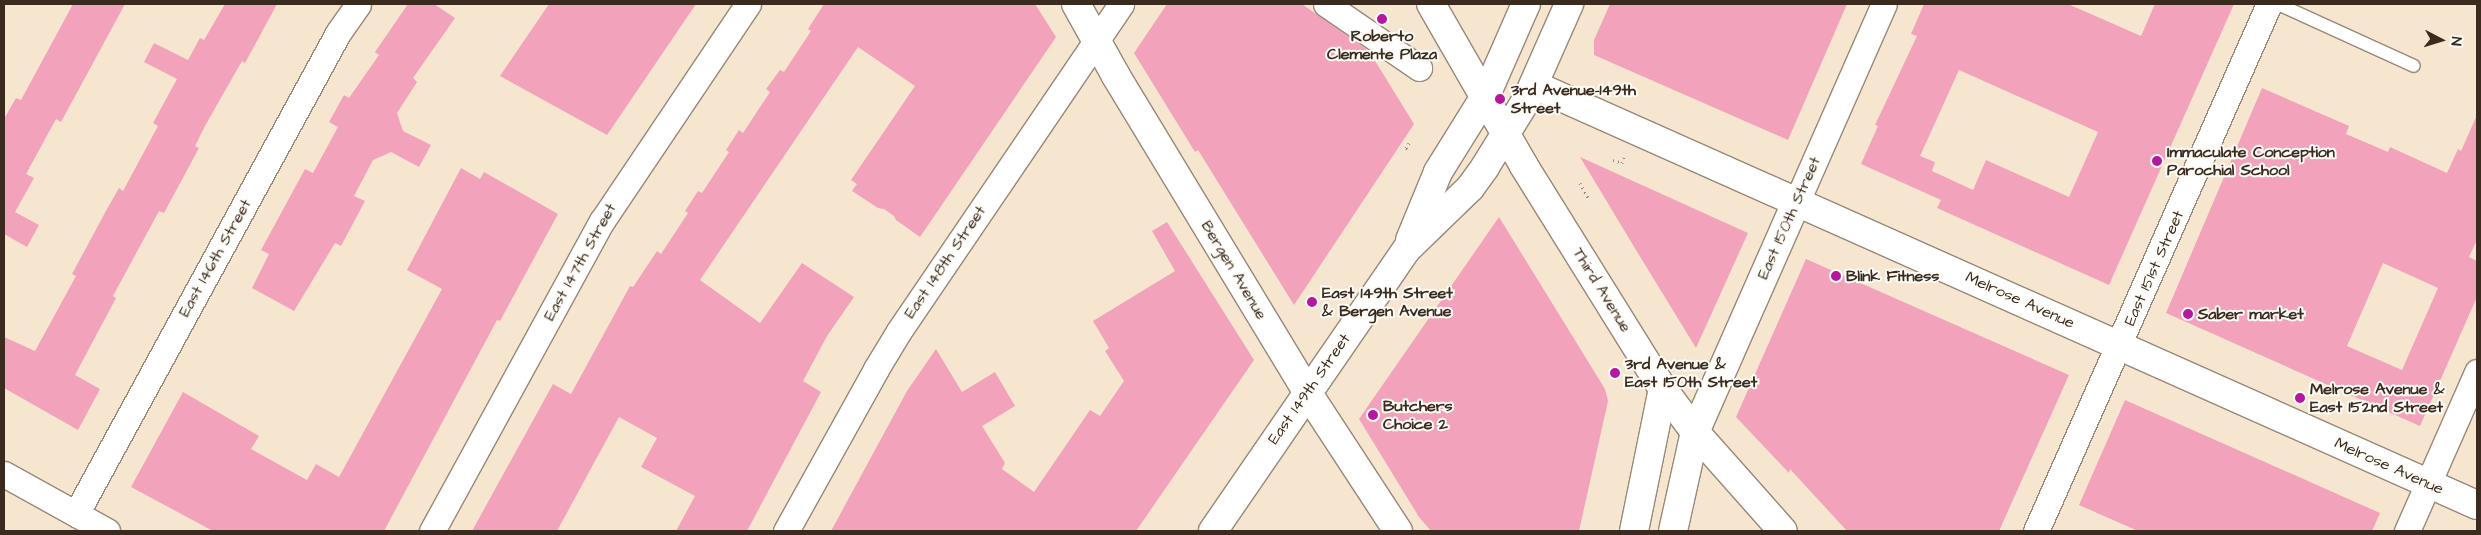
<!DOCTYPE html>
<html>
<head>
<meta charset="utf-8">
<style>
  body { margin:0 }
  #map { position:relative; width:2481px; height:535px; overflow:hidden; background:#f6e6d0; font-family:"Architects Daughter",sans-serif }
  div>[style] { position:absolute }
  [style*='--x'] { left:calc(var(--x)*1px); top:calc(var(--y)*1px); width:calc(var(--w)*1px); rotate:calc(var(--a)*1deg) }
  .building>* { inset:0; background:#f2a2bb }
  .path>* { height:3px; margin-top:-1.5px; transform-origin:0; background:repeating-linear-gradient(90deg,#988877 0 1px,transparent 0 5px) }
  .roads { filter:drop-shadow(1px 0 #988877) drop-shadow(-1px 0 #988877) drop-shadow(0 1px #988877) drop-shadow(0 -1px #988877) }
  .lane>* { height:12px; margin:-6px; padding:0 6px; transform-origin:6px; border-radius:6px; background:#fff }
  .street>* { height:25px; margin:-12.5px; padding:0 12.5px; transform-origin:12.5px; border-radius:12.5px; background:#fff }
  .secondary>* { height:28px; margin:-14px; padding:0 14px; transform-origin:14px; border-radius:14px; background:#fff }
  .dots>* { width:14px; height:14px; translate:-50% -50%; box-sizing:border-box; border:2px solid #fdfcf7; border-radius:50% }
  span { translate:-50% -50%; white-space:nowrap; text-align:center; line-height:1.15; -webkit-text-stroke:4px #fdfcf7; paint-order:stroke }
  .poi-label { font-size:16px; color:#3b2a1e; font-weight:700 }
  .left { translate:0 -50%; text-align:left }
  .street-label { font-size:16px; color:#3b2a1e }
  .frame { position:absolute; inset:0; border:5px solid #3b2a1e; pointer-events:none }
  .north { position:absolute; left:2416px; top:15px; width:50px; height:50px; -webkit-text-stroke:4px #fdfcf7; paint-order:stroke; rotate:95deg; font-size:14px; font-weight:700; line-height:20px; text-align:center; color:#3b2a1e }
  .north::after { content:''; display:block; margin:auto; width:18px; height:22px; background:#3b2a1e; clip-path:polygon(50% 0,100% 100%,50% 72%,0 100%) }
</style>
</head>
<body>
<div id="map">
  <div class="building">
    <i style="clip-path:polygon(73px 4px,125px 4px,61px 122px,56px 119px,26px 174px,34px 178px,15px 212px,39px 225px,27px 247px,4px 234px,4px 119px,16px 98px,21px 100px)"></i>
    <i style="clip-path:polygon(225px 4px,277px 4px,245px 63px,242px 61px,206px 124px,195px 146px,199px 148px,164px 213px,159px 211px,113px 296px,116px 298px,75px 375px,100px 389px,78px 430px,4px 388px,4px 337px,35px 351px,76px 276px,72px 274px,107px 209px,119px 188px,123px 191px,158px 126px,153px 123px,177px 79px,144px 62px,154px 43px,188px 60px,200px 38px,204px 40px)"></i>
    <i style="clip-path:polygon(408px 4px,434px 4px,455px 18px,413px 78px,417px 82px,397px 113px,403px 131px,431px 145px,419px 167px,391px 152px,373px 160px,354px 196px,365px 201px,341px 246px,335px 243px,294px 311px,252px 288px,269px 254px,261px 250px,305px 169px,313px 173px,338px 127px,329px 122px,344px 95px,349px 98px,379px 55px,375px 52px)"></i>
    <i style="clip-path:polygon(549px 4px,696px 4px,607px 135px,500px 76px)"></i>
    <i style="clip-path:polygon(824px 4px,1035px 4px,1056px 37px,920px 237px,896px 220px,894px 216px,884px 209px,878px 208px,852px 191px,857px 184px,851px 180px,915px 86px,858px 47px,700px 280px,760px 323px,802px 263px,854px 297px,827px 336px,803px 381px,821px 392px,747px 531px,676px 531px,695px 496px,641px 467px,657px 438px,619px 417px,557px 531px,472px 531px,553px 384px,571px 394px,630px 286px,633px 287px,657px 251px,661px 254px,688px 213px,685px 211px,698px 191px,702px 193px,729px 152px,726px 150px,739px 130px,743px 133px,770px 92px,766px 89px,780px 70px,784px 72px,811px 31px,808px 29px)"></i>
    <i style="clip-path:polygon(1167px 4px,1302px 4px,1369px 51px,1414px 124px,1294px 305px,1198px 150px,1195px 152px,1134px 53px)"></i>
    <i style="clip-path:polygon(1610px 4px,1847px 4px,1788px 140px,1594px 55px,1594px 40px)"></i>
    <i style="clip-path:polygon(evenodd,1924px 4px,2068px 4px,2141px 36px,2155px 4px,2234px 4px,2109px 285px,1937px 208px,1941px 200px,1861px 164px,1878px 126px,1875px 125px,1917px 36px,1911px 34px,1924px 4px,1959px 70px,2098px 132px,2069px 197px,1986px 160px,1973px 190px,1932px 171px,1935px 162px,1920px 156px,1959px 70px)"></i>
    <i style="clip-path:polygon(evenodd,2262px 88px,2349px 126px,2346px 134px,2388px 152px,2390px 147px,2447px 173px,2458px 149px,2461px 151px,2477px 115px,2477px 240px,2469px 257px,2477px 261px,2477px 297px,2420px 426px,2166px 313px,2262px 88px,2383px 263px,2438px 288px,2402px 370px,2347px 346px,2383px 263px)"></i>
    <i style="clip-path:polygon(1580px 157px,1748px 233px,1696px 348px,1636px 250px)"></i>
    <i style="clip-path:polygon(461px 168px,480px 179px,484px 172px,558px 214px,500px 321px,497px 320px,384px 531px,213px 531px,131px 487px,183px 392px,259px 436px,251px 449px,307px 480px,316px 464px,339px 477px,442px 289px,407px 270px)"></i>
    <i style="clip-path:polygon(1499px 217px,1605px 389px,1608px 401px,1579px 531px,1431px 531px,1419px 517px,1359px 419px)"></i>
    <i style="clip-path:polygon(1167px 222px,1254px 360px,1136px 531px,831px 531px,907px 391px,936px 349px,962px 392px,995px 372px,1015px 406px,982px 426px,1005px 463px,1002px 469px,1034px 492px,1090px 410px,1100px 416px,1124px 381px,1105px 351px,1109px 348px,1093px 321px,1175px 271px,1152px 231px)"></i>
    <i style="clip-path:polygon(1806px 259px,2069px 375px,1999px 531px,1847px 531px,1790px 469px,1789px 473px,1736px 417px)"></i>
    <i style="clip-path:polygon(2125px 400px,2380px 513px,2372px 531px,2138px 531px,2079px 505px)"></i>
  </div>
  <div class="path">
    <i style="--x:1409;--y:143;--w:6;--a:121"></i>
    <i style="--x:1406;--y:148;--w:4;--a:27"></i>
    <i style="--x:1613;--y:160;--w:9;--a:18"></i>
    <i style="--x:1622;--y:163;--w:6;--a:-72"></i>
    <i style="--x:1580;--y:183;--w:18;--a:61"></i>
  </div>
  <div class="roads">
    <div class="lane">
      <i style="--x:2278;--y:4;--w:149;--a:24.5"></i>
    </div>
    <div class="street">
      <i style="--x:1326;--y:4;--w:113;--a:34.5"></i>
      <i style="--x:1797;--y:201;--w:215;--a:-66.2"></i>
      <i style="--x:4;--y:474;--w:118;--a:29"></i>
      <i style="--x:76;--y:514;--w:548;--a:-61.42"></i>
      <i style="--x:338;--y:33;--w:35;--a:-55"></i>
      <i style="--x:432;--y:531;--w:354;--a:-61.3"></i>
      <i style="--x:602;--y:221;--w:262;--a:-56.1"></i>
      <i style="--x:786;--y:531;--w:185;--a:-60.9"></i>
      <i style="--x:876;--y:369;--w:44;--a:-58.8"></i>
      <i style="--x:899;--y:331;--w:395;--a:-55.8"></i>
      <i style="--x:2036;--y:531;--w:576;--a:-66.15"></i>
      <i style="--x:2407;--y:531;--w:174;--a:-66.2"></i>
    </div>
    <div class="secondary">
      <i style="--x:1076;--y:4;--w:82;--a:60.9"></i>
      <i style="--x:1116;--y:76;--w:369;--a:58.8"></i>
      <i style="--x:1307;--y:392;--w:166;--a:56.8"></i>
      <i style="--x:1431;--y:4;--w:187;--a:60.1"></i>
      <i style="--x:1524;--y:166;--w:263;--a:58.1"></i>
      <i style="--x:1663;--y:389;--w:54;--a:53.3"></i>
      <i style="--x:1695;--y:432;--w:132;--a:48.4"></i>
      <i style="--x:1534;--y:85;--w:1032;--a:24.01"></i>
      <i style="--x:1410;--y:240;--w:74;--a:-67.6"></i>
      <i style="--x:1438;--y:172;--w:91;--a:-58.1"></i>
      <i style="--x:1486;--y:95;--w:99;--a:-66.3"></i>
      <i style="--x:1213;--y:531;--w:342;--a:-55.5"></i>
      <i style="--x:1407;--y:249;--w:88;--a:-44.1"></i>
      <i style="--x:1470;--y:188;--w:26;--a:-54"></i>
      <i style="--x:1485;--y:167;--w:80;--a:-58.3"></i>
      <i style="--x:1527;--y:99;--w:104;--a:-66.1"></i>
      <i style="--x:1634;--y:531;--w:145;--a:-78.5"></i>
      <i style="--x:1673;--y:531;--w:101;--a:-77.5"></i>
      <i style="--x:1695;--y:432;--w:253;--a:-66.2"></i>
    </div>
  </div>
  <div class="dots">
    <i style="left:1382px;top:19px;background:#b5179e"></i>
    <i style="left:1500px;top:99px;background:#b5179e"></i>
    <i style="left:2157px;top:161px;background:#b5179e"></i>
    <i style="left:1836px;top:276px;background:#b5179e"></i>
    <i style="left:1312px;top:302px;background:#b5179e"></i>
    <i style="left:2188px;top:314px;background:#b5179e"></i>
    <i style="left:1615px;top:373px;background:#b5179e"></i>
    <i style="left:2300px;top:398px;background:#b5179e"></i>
    <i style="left:1373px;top:415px;background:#b5179e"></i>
  </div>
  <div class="poi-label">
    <span style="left:1382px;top:45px">Roberto<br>Clemente Plaza</span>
    <span class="left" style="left:1511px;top:99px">3rd Avenue–149th<br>Street</span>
    <span class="left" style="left:2167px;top:161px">Immaculate Conception<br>Parochial School</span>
    <span class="left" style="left:1846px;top:276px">Blink Fitness</span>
    <span class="left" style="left:1322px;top:302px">East 149th Street<br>&amp; Bergen Avenue</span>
    <span class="left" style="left:2198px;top:314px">Saber market</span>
    <span class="left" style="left:1625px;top:373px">3rd Avenue &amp;<br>East 150th Street</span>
    <span class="left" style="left:2310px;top:398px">Melrose Avenue &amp;<br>East 152nd Street</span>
    <span class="left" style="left:1383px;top:415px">Butchers<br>Choice 2</span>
  </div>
  <div class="street-label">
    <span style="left:1789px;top:218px;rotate:-66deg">East 150th Street</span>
    <span style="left:215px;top:258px;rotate:-61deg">East 146th Street</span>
    <span style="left:580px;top:262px;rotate:-61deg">East 147th Street</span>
    <span style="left:945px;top:262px;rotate:-56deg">East 148th Street</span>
    <span style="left:2154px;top:268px;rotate:-66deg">East 151st Street</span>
    <span style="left:1234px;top:270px;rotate:59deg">Bergen Avenue</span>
    <span style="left:1602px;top:290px;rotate:58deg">Third Avenue</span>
    <span style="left:2020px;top:300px;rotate:24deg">Melrose Avenue</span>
    <span style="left:1309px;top:389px;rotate:-55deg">East 149th Street</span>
    <span style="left:2389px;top:466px;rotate:24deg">Melrose Avenue</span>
  </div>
  <div class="frame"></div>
  <div class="north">N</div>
</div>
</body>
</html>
